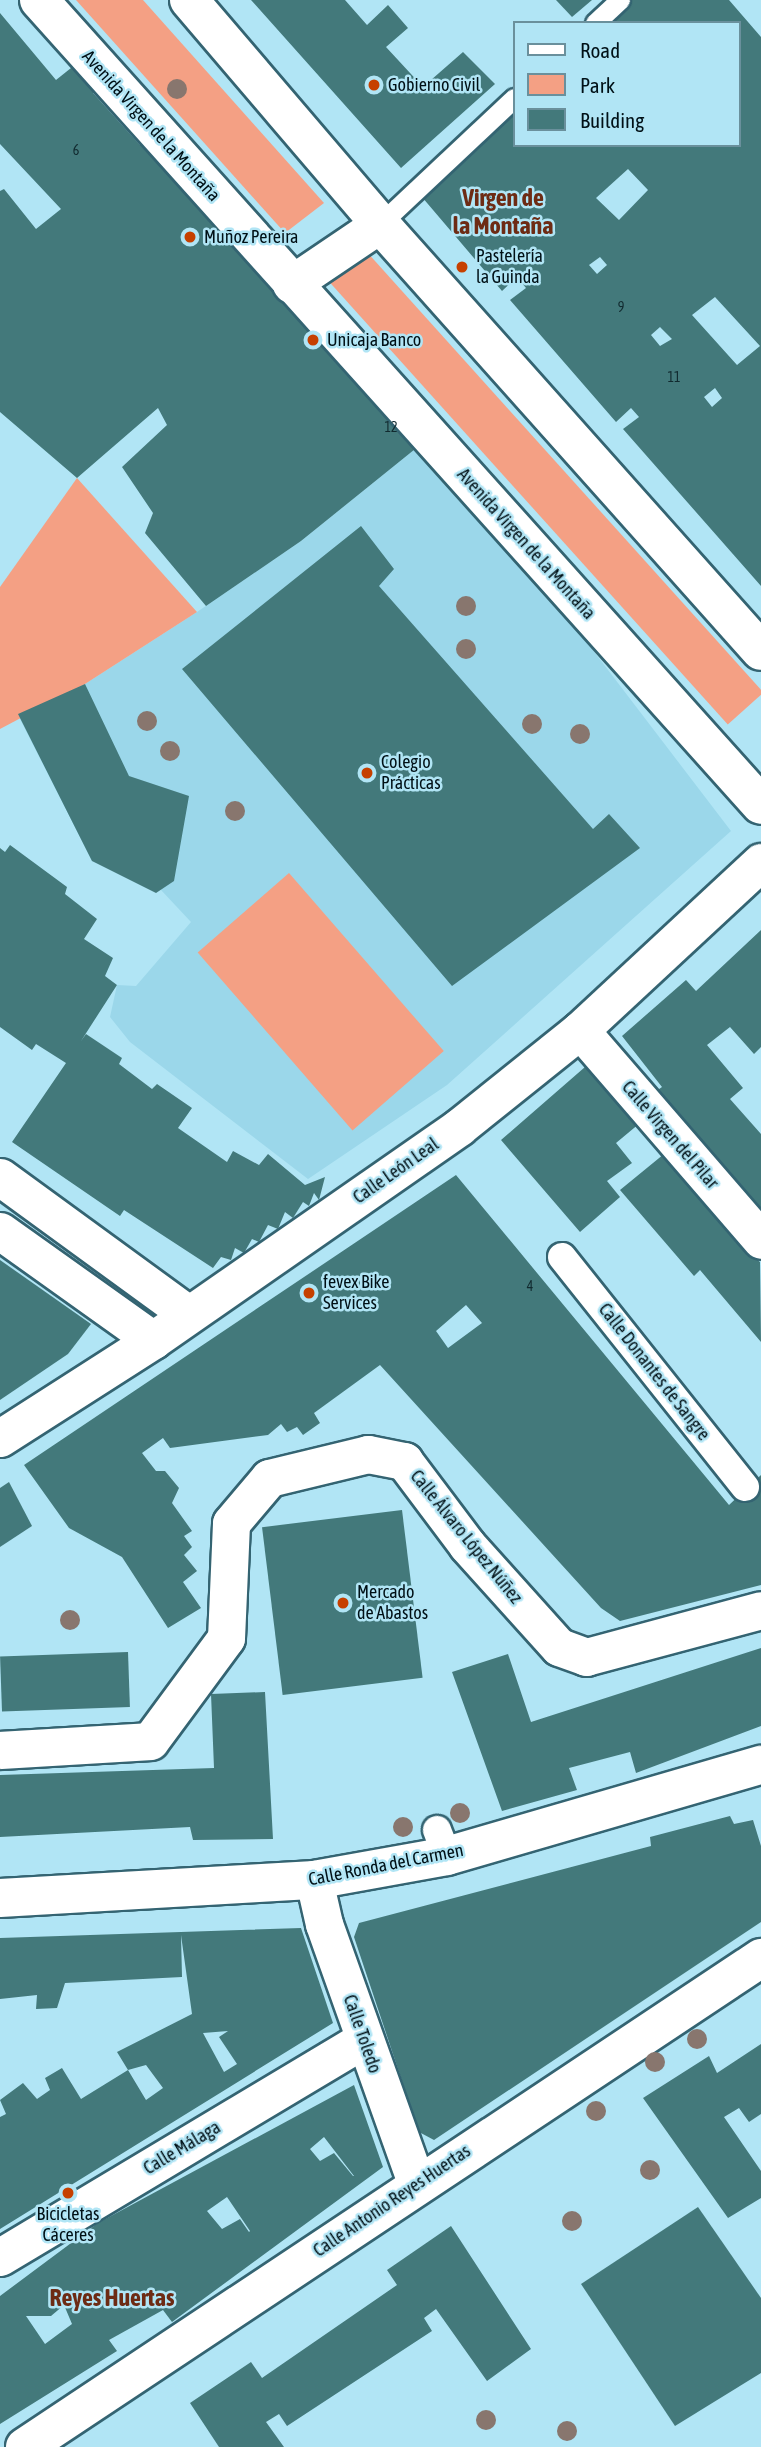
<!DOCTYPE html>
<html>
<head>
<meta charset="utf-8">
<style>
  body { margin:0 }
  #map { position:relative; width:761px; height:2447px; overflow:hidden; background:#b1e5f5; font-family:"Asap Condensed",sans-serif }
  div>[style] { position:absolute }
  [style*='--x'] { left:calc(var(--x)*1px); top:calc(var(--y)*1px); width:calc(var(--w)*1px); rotate:calc(var(--a)*1deg) }
  .built>* { inset:0; background:#9bd7ea }
  .green>* { inset:0; background:#f4a084; transform-origin:0 0 }
  .building>* { inset:0; background:#43797b; transform-origin:0 0 }
  .roads { filter:drop-shadow(2px 0 #346472) drop-shadow(-2px 0 #346472) drop-shadow(0 2px #346472) drop-shadow(0 -2px #346472) }
  .service>* { height:19px; margin:-9.5px; padding:0 9.5px; transform-origin:9.5px; border-radius:9.5px; background:#fff }
  .pedestrian>* { height:28px; margin:-14px; padding:0 14px; transform-origin:14px; border-radius:14px; background:#fff }
  .minor>* { height:37px; margin:-18.5px; padding:0 18.5px; transform-origin:18.5px; border-radius:18.5px; background:#fff }
  .secondary>* { height:38px; margin:-19px; padding:0 19px; transform-origin:19px; border-radius:19px; background:#fff }
  .trees>* { width:20px; height:20px; margin:-10px; border-radius:50%; background:#88766e }
  .dots>* { width:19px; height:19px; translate:-50% -50%; box-sizing:border-box; border:4px solid #b1e5f5; border-radius:50% }
  span { translate:-50% -50%; white-space:nowrap; text-align:center; line-height:1.15; -webkit-text-stroke:5px #b1e5f5; paint-order:stroke }
  .number-label { font-size:14px; color:#112a2f }
  .number-label span { -webkit-text-stroke-width:0 }
  .poi-label { font-size:18px; color:#001016 }
  .left { translate:0 -50%; text-align:left }
  .street-label { font-size:18px; color:#001016 }
  .district-label { font-size:24px; color:#6d2b14; font-weight:700 }
  .legend { position:absolute; left:513px; top:21px; width:228px; height:126px; box-sizing:border-box; background:#b1e5f5; border:2px solid #6a909c; margin:0; padding:9px 12px; list-style:none; font-size:21px; color:#001016 }
  .legend li { display:flex; align-items:center; gap:14px; height:35px }
  .legend b { width:35px; border:2px solid #6a909c }
</style>
</head>
<body>
<div id="map">
  <div class="built">
    <i style="clip-path:polygon(430px 437px,731px 831px,447px 1085px,308px 1179px,130px 1042px,110px 1017px,117px 985px,136px 986px,191px 922px,161px 890px,92px 861px,18px 715px,85px 684px,197px 612px,301px 541px)"></i>
  </div>
  <div class="green">
    <i style="clip-path:polygon(76px 0,143px 0,324px 203px,285px 233px)"></i>
    <i style="left:366px;top:251px;width:594px;height:48px;rotate:48deg"></i>
    <i style="clip-path:polygon(77px 478px,197px 612px,85px 684px,0 729px,0 587px)"></i>
    <i style="left:289px;top:873px;width:236px;height:121px;rotate:49deg"></i>
  </div>
  <div class="building">
    <i style="clip-path:polygon(251px 0,345px 0,367px 25px,388px 5px,408px 28px,386px 47px,423px 87px,463px 52px,495px 84px,401px 168px)"></i>
    <i style="clip-path:polygon(556px 0,592px 0,572px 17px)"></i>
    <i style="clip-path:polygon(evenodd,631px 0,729px 0,761px 37px,761px 586px,623px 429px,639px 417px,631px 408px,616px 422px,510px 300px,526px 288px,517px 277px,502px 291px,416px 190px,514px 102px,514px 145px,738px 145px,738px 23px,605px 23px,631px 0,628px 169px,648px 190px,619px 220px,596px 198px,628px 169px,631px 0,600px 257px,607px 265px,597px 274px,589px 265px,600px 257px,631px 0,715px 297px,760px 346px,737px 365px,692px 315px,715px 297px,631px 0,660px 327px,672px 339px,660px 346px,651px 335px,660px 327px,631px 0,715px 388px,722px 398px,712px 407px,704px 397px,715px 388px)"></i>
    <i style="clip-path:polygon(0 13px,56px 80px,76px 64px,96px 88px,93px 93px,140px 145px,146px 139px,430px 437px,301px 541px,206px 606px,145px 533px,153px 513px,122px 467px,167px 425px,158px 408px,77px 478px,0 412px,0 191px,4px 189px,36px 229px,61px 209px,0 144px)"></i>
    <i style="clip-path:polygon(361px 526px,394px 569px,379px 586px,593px 829px,609px 814px,640px 848px,452px 986px,182px 669px)"></i>
    <i style="clip-path:polygon(85px 684px,129px 776px,189px 796px,174px 881px,156px 893px,92px 861px,18px 714px)"></i>
    <i style="clip-path:polygon(10px 845px,67px 887px,65px 894px,97px 919px,84px 939px,113px 958px,105px 976px,117px 985px,81px 1041px,86px 1034px,122px 1058px,119px 1064px,152px 1089px,157px 1084px,192px 1108px,178px 1128px,227px 1162px,233px 1151px,259px 1165px,268px 1154px,305px 1185px,325px 1177px,319px 1200px,314px 1193px,309px 1206px,303px 1202px,293px 1218px,285px 1212px,278px 1229px,268px 1225px,259px 1242px,252px 1239px,244px 1253px,235px 1248px,231px 1260px,221px 1257px,213px 1268px,124px 1210px,120px 1216px,12px 1142px,66px 1063px,36px 1044px,32px 1050px,0 1027px,0 848px,5px 852px)"></i>
    <i style="clip-path:polygon(761px 930px,761px 1047px,754px 1054px,730px 1027px,707px 1045px,743px 1088px,730px 1099px,761px 1134px,761px 1210px,693px 1130px,652px 1094px,662px 1087px,622px 1036px,686px 980px,696px 991px)"></i>
    <i style="clip-path:polygon(585px 1067px,640px 1123px,616px 1143px,632px 1163px,607px 1181px,620px 1197px,580px 1232px,501px 1140px)"></i>
    <i style="clip-path:polygon(664px 1154px,734px 1240px,760px 1262px,761px 1342px,700px 1270px,694px 1276px,620px 1190px)"></i>
    <i style="clip-path:polygon(evenodd,456px 1175px,729px 1505px,761px 1475px,761px 1585px,620px 1621px,601px 1608px,380px 1365px,314px 1413px,320px 1423px,303px 1435px,297px 1427px,287px 1432px,281px 1424px,268px 1435px,170px 1448px,163px 1438px,142px 1453px,156px 1471px,165px 1471px,179px 1488px,172px 1503px,192px 1531px,184px 1536px,192px 1547px,184px 1555px,197px 1571px,183px 1582px,201px 1608px,168px 1628px,122px 1557px,69px 1528px,24px 1465px,456px 1175px,466px 1305px,482px 1323px,448px 1348px,436px 1331px,466px 1305px)"></i>
    <i style="clip-path:polygon(0 1260px,91px 1324px,68px 1354px,0 1400px)"></i>
    <i style="clip-path:polygon(9px 1482px,32px 1526px,0 1547px,0 1488px)"></i>
    <i style="left:402px;top:1510px;width:169px;height:141px;rotate:83deg"></i>
    <i style="clip-path:polygon(761px 1648px,761px 1726px,636px 1773px,630px 1752px,569px 1768px,577px 1790px,502px 1811px,452px 1672px,508px 1654px,531px 1722px)"></i>
    <i style="left:128px;top:1652px;width:55px;height:128px;rotate:88deg"></i>
    <i style="clip-path:polygon(265px 1692px,273px 1839px,193px 1840px,190px 1827px,0 1837px,0 1775px,214px 1768px,211px 1694px)"></i>
    <i style="clip-path:polygon(730px 1816px,734px 1824px,753px 1820px,761px 1846px,761px 1922px,434px 2140px,419px 2132px,354px 1937px,359px 1923px,651px 1846px,650px 1837px)"></i>
    <i style="clip-path:polygon(evenodd,301px 1928px,333px 2023px,0 2229px,0 2117px,6px 2114px,0 2100px,23px 2083px,37px 2099px,50px 2090px,45px 2078px,62px 2068px,81px 2099px,128px 2070px,146px 2100px,163px 2088px,146px 2065px,128px 2070px,117px 2052px,192px 2014px,181px 1935px,182px 1977px,65px 1983px,57px 2008px,36px 2009px,37px 1995px,0 1999px,0 1938px,301px 1928px,228px 2031px,219px 2037px,237px 2064px,224px 2072px,203px 2033px,228px 2031px)"></i>
    <i style="clip-path:polygon(761px 2044px,761px 2114px,749px 2122px,739px 2108px,724px 2117px,761px 2171px,761px 2198px,728px 2218px,643px 2098px,709px 2056px,717px 2073px)"></i>
    <i style="clip-path:polygon(evenodd,354px 2085px,383px 2167px,172px 2322px,163px 2310px,109px 2340px,117px 2351px,0 2424px,0 2296px,98px 2223px,354px 2085px,324px 2137px,354px 2176px,353px 2176px,334px 2153px,320px 2161px,310px 2149px,324px 2137px,354px 2085px,227px 2197px,250px 2231px,249px 2232px,240px 2219px,222px 2229px,207px 2211px,227px 2197px,354px 2085px,64px 2305px,72px 2324px,45px 2344px,26px 2316px,51px 2316px,64px 2305px)"></i>
    <i style="clip-path:polygon(698px 2207px,761px 2298px,761px 2373px,675px 2426px,581px 2284px)"></i>
    <i style="clip-path:polygon(451px 2226px,531px 2349px,487px 2381px,436px 2309px,424px 2318px,432px 2331px,287px 2426px,279px 2414px,266px 2422px,284px 2447px,219px 2447px,190px 2403px,251px 2362px,262px 2378px,397px 2285px,387px 2270px)"></i>
  </div>
  <div class="roads">
    <div class="service">
      <i style="--x:595;--y:23;--w:34;--a:-43"></i>
      <i style="--x:380;--y:224;--w:184;--a:-43.2"></i>
    </div>
    <div class="pedestrian">
      <i style="--x:562;--y:1257;--w:294;--a:51.5"></i>
      <i style="--x:437;--y:1830;--w:28;--a:69"></i>
    </div>
    <div class="minor">
      <i style="--x:291;--y:284;--w:107;--a:-34"></i>
      <i style="--x:580;--y:1030;--w:277;--a:49.2"></i>
      <i style="--x:0;--y:1177;--w:233;--a:36.1"></i>
      <i style="--x:0;--y:1231;--w:188;--a:35.5"></i>
      <i style="--x:0;--y:1438;--w:182;--a:-32.6"></i>
      <i style="--x:153;--y:1340;--w:373;--a:-34.8"></i>
      <i style="--x:459;--y:1127;--w:155;--a:-38.7"></i>
      <i style="--x:580;--y:1030;--w:247;--a:-42.9"></i>
      <i style="--x:0;--y:1750;--w:150;--a:-3.4"></i>
      <i style="--x:150;--y:1741;--w:128;--a:-53.6"></i>
      <i style="--x:226;--y:1638;--w:115;--a:-87.5"></i>
      <i style="--x:231;--y:1523;--w:59;--a:-49.8"></i>
      <i style="--x:269;--y:1478;--w:102;--a:-13.6"></i>
      <i style="--x:368;--y:1454;--w:37;--a:11"></i>
      <i style="--x:404;--y:1461;--w:105;--a:53.1"></i>
      <i style="--x:467;--y:1545;--w:137;--a:48"></i>
      <i style="--x:559;--y:1647;--w:29;--a:20"></i>
      <i style="--x:586;--y:1657;--w:181;--a:-15"></i>
      <i style="--x:314;--y:1880;--w:45;--a:77.2"></i>
      <i style="--x:324;--y:1924;--w:277;--a:70.4"></i>
      <i style="--x:0;--y:2257;--w:424;--a:-30.9"></i>
    </div>
    <div class="secondary">
      <i style="--x:39;--y:0;--w:1081;--a:48.11"></i>
      <i style="--x:189;--y:0;--w:294;--a:49.5"></i>
      <i style="--x:380;--y:224;--w:572;--a:48.26"></i>
      <i style="--x:0;--y:1898;--w:315;--a:-3.3"></i>
      <i style="--x:314;--y:1880;--w:135;--a:-10.2"></i>
      <i style="--x:447;--y:1856;--w:327;--a:-16.2"></i>
      <i style="--x:25;--y:2447;--w:884;--a:-33.6"></i>
    </div>
  </div>
  <div class="trees">
    <i style="left:177px;top:89px"></i>
    <i style="left:466px;top:606px"></i>
    <i style="left:466px;top:649px"></i>
    <i style="left:147px;top:721px"></i>
    <i style="left:532px;top:724px"></i>
    <i style="left:580px;top:734px"></i>
    <i style="left:170px;top:751px"></i>
    <i style="left:235px;top:811px"></i>
    <i style="left:70px;top:1620px"></i>
    <i style="left:460px;top:1813px"></i>
    <i style="left:403px;top:1827px"></i>
    <i style="left:697px;top:2039px"></i>
    <i style="left:655px;top:2062px"></i>
    <i style="left:596px;top:2111px"></i>
    <i style="left:650px;top:2170px"></i>
    <i style="left:572px;top:2221px"></i>
    <i style="left:486px;top:2420px"></i>
    <i style="left:567px;top:2431px"></i>
  </div>
  <div class="dots">
    <i style="left:374px;top:85px;background:#c64000"></i>
    <i style="left:190px;top:237px;background:#c64000"></i>
    <i style="left:462px;top:267px;background:#c64000"></i>
    <i style="left:313px;top:340px;background:#c64000"></i>
    <i style="left:367px;top:773px;background:#c64000"></i>
    <i style="left:309px;top:1293px;background:#c64000"></i>
    <i style="left:343px;top:1603px;background:#c64000"></i>
    <i style="left:68px;top:2193px;background:#c64000"></i>
  </div>
  <div class="number-label">
    <span style="left:76px;top:150px">6</span>
    <span style="left:621px;top:307px">9</span>
    <span style="left:674px;top:377px">11</span>
    <span style="left:391px;top:427px">12</span>
    <span style="left:530px;top:1286px">4</span>
  </div>
  <div class="poi-label">
    <span class="left" style="left:388px;top:85px">Gobierno Civil</span>
    <span class="left" style="left:204px;top:237px">Muñoz Pereira</span>
    <span class="left" style="left:476px;top:267px">Pastelería<br>la Guinda</span>
    <span class="left" style="left:327px;top:340px">Unicaja Banco</span>
    <span class="left" style="left:381px;top:773px">Colegio<br>Prácticas</span>
    <span class="left" style="left:323px;top:1293px">fevex Bike<br>Services</span>
    <span class="left" style="left:357px;top:1603px">Mercado<br>de Abastos</span>
    <span style="left:68px;top:2225px">Bicicletas<br>Cáceres</span>
  </div>
  <div class="street-label">
    <span style="left:151px;top:126px;rotate:48deg">Avenida Virgen de la Montaña</span>
    <span style="left:526px;top:544px;rotate:48deg">Avenida Virgen de la Montaña</span>
    <span style="left:670px;top:1135px;rotate:49deg">Calle Virgen del Pilar</span>
    <span style="left:396px;top:1171px;rotate:-35deg">Calle León Leal</span>
    <span style="left:654px;top:1372px;rotate:52deg">Calle Donantes de Sangre</span>
    <span style="left:466px;top:1537px;rotate:51deg">Calle Álvaro López Núñez</span>
    <span style="left:386px;top:1865px;rotate:-11deg">Calle Ronda del Carmen</span>
    <span style="left:362px;top:2034px;rotate:71deg">Calle Toledo</span>
    <span style="left:182px;top:2148px;rotate:-31deg">Calle Málaga</span>
    <span style="left:392px;top:2201px;rotate:-34deg">Calle Antonio Reyes Huertas</span>
  </div>
  <div class="district-label">
    <span style="left:503px;top:212px">Virgen de<br>la Montaña</span>
    <span style="left:112px;top:2298px">Reyes Huertas</span>
  </div>
  <ul class="legend">
  <li><b style="height:9px;background:#fff"></b>Road</li>
  <li><b style="height:19px;background:#f4a084"></b>Park</li>
  <li><b style="height:19px;background:#43797b"></b>Building</li>
  </ul>
</div>
</body>
</html>
